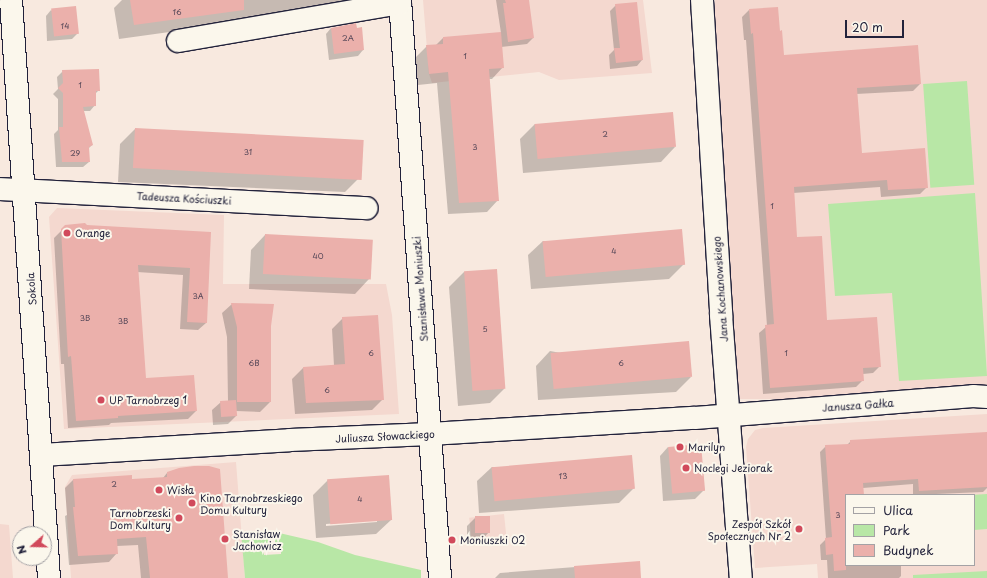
<!DOCTYPE html>
<html>
<head>
<meta charset="utf-8">
<style>
  body { margin:0 }
  #map { position:relative; width:987px; height:578px; overflow:hidden; background:#f8e9df; font-family:"Playpen Sans",sans-serif }
  div>[style] { position:absolute }
  [style*='--x'] { left:calc(var(--x)*1px); top:calc(var(--y)*1px); width:calc(var(--w)*1px); rotate:calc(var(--a)*1deg) }
  .built>* { inset:0; background:#f4d8cf; transform-origin:0 0 }
  .green>* { inset:0; background:#b8e7a6; transform-origin:0 0 }
  .shadow>* { inset:0; background:#0003 }
  .building>* { inset:0; background:#ebb0ab; transform-origin:0 0 }
  .roads { filter:drop-shadow(1px 0 #22223b) drop-shadow(-1px 0 #22223b) drop-shadow(0 1px #22223b) drop-shadow(0 -1px #22223b) }
  .minor>* { height:22px; margin:-11px; padding:0 11px; transform-origin:11px; border-radius:11px; background:#fbf7ec }
  .tertiary>* { height:22px; margin:-11px; padding:0 11px; transform-origin:11px; border-radius:11px; background:#fbf7ec }
  .dots>* { width:11px; height:11px; translate:-50% -50%; box-sizing:border-box; border:2px solid #fbf7ec; border-radius:50% }
  span { translate:-50% -50%; white-space:nowrap; text-align:center; line-height:1.15; -webkit-text-stroke:4px #fbf7ec; paint-order:stroke }
  .number-label { font-size:8px; color:#544657 }
  .number-label span { -webkit-text-stroke-width:0 }
  .street-label { font-size:10px; color:#22223b }
  .poi-label { font-size:10px; color:#22223b }
  .left { translate:0 -50%; text-align:left }
  .right { translate:-100% -50%; text-align:right }
  .legend { position:absolute; left:845px; top:494px; width:130px; height:72px; box-sizing:border-box; background:#fbf7ec; border:1px solid #a4a2a5; margin:0; padding:5px 7px; list-style:none; font-size:12px; color:#22223b }
  .legend li { display:flex; align-items:center; gap:8px; height:20px }
  .legend b { width:20px; border:1px solid #a4a2a5 }
  .north { position:absolute; left:12px; top:526px; width:40px; height:40px; box-sizing:border-box; background:#fbf7ec; border:1px solid #a4a2a5; border-radius:50%; rotate:250deg; font-size:11px; font-weight:700; line-height:16px; text-align:center; color:#22223b }
  .north::after { content:''; display:block; margin:auto; width:14px; height:18px; background:#d1495b; clip-path:polygon(50% 0,100% 100%,50% 72%,0 100%) }
  .scale { position:absolute; left:845px; top:20px; width:59px; height:18px; box-sizing:border-box; border:2px solid #22223b; border-top:0; padding-left:5px; font-size:12px; line-height:14px; white-space:nowrap; color:#22223b; -webkit-text-stroke:3px #fbf7ec; paint-order:stroke }
</style>
</head>
<body>
<div id="map">
  <div class="built">
    <i style="clip-path:polygon(423px 0,643px 0,652px 73px,559px 80px,539px 72px,432px 83px,429px 74px)"></i>
    <i style="left:715px;top:0;width:272px;height:399px"></i>
    <i style="clip-path:polygon(57px 208px,224px 215px,223px 284px,386px 284px,392px 315px,399px 414px,64px 429px,49px 217px)"></i>
    <i style="clip-path:polygon(evenodd,987px 414px,987px 578px,818px 578px,817px 564px,755px 568px,746px 447px,748px 439px,755px 430px,763px 428px,987px 414px,846px 495px,974px 495px,974px 565px,846px 565px,846px 495px)"></i>
    <i style="clip-path:polygon(236px 462px,245px 578px,71px 578px,65px 487px,72px 475px)"></i>
    <i style="left:504px;top:514px;width:28px;height:35px;rotate:84deg"></i>
    <i style="clip-path:polygon(0 524px,9px 525px,13px 578px,0 578px)"></i>
  </div>
  <div class="green">
    <i style="left:967px;top:81px;width:104px;height:44px;rotate:86deg"></i>
    <i style="clip-path:polygon(975px 193px,987px 376px,899px 381px,892px 293px,835px 296px,828px 204px)"></i>
    <i style="clip-path:polygon(987px 494px,987px 529px,974px 530px,974px 495px,970px 495px)"></i>
    <i style="clip-path:polygon(241px 532px,268px 532px,269px 545px,263px 545px,264px 555px,281px 554px,281px 544px,275px 544px,275px 532px,318px 542px,355px 555px,421px 570px,421px 578px,245px 578px)"></i>
    <i style="clip-path:polygon(987px 571px,987px 578px,913px 578px,913px 575px)"></i>
  </div>
  <div class="shadow">
    <i style="clip-path:polygon(122px 0,348px 0,335px 13px,313px 12px,119px 39px,114px 8px)"></i>
    <i style="clip-path:polygon(496px 0,528px 0,533px 38px,527px 44px,501px 47px,503px 67px,492px 79px,489px 79px,498px 200px,487px 212px,448px 214px,437px 83px,418px 85px,415px 58px,427px 46px,435px 46px,443px 38px,501px 33px)"></i>
    <i style="clip-path:polygon(616px 5px,642px 60px,637px 66px,610px 69px,609px 55px,614px 50px,610px 11px)"></i>
    <i style="clip-path:polygon(51px 10px,78px 33px,72px 39px,47px 41px,46px 16px)"></i>
    <i style="clip-path:polygon(749px 10px,783px 56px,920px 84px,913px 91px,856px 94px,861px 154px,927px 187px,920px 194px,881px 197px,880px 187px,793px 193px,796px 238px,826px 322px,879px 367px,873px 373px,863px 374px,863px 380px,856px 387px,763px 394px,759px 333px,767px 326px,746px 40px,744px 40px,742px 17px)"></i>
    <i style="clip-path:polygon(331px 28px,363px 50px,358px 56px,329px 60px,326px 34px)"></i>
    <i style="clip-path:polygon(63px 71px,99px 90px,95px 94px,95px 105px,90px 111px,83px 111px,92px 145px,88px 149px,89px 162px,83px 167px,56px 167px,54px 134px,58px 130px,58px 99px,53px 94px,58px 89px,57px 77px)"></i>
    <i style="clip-path:polygon(535px 124px,675px 147px,661px 162px,523px 173px,520px 139px)"></i>
    <i style="clip-path:polygon(135px 129px,360px 177px,345px 192px,118px 182px,120px 144px)"></i>
    <i style="clip-path:polygon(66px 226px,210px 233px,206px 323px,198px 330px,180px 329px,183px 275px,137px 272px,145px 379px,196px 411px,188px 419px,111px 423px,109px 425px,68px 428px,64px 364px,61px 364px,54px 238px)"></i>
    <i style="clip-path:polygon(265px 235px,369px 279px,355px 294px,249px 289px,251px 250px)"></i>
    <i style="clip-path:polygon(543px 241px,684px 264px,669px 279px,531px 289px,528px 255px)"></i>
    <i style="clip-path:polygon(496px 270px,504px 389px,490px 403px,458px 406px,449px 287px,464px 272px)"></i>
    <i style="clip-path:polygon(232px 304px,270px 326px,270px 402px,260px 412px,236px 411px,236px 416px,228px 424px,213px 425px,212px 410px,221px 402px,228px 402px,227px 337px,222px 313px)"></i>
    <i style="clip-path:polygon(343px 318px,383px 399px,372px 410px,295px 414px,292px 379px,303px 368px,334px 366px,332px 329px)"></i>
    <i style="clip-path:polygon(550px 351px,691px 377px,676px 392px,538px 400px,536px 366px)"></i>
    <i style="clip-path:polygon(851px 441px,987px 455px,987px 488px,983px 492px,913px 495px,913px 484px,863px 488px,863px 495px,846px 495px,846px 565px,901px 565px,901px 576px,899px 578px,828px 578px,827px 560px,821px 560px,820px 545px,826px 539px,820px 452px,826px 446px,847px 445px)"></i>
    <i style="clip-path:polygon(668px 447px,704px 490px,695px 499px,663px 501px,660px 456px)"></i>
    <i style="clip-path:polygon(492px 467px,634px 488px,619px 503px,479px 513px,477px 481px)"></i>
    <i style="clip-path:polygon(167px 473px,227px 578px,141px 578px,138px 545px,117px 546px,117px 553px,109px 562px,69px 565px,65px 516px,67px 515px,65px 488px,73px 480px,131px 480px,163px 478px)"></i>
    <i style="clip-path:polygon(evenodd,328px 480px,391px 520px,376px 534px,316px 538px,313px 495px,328px 480px,377px 520px,377px 522px,326px 526px,326px 524px,377px 520px)"></i>
    <i style="clip-path:polygon(475px 518px,489px 532px,481px 541px,467px 541px,467px 526px)"></i>
    <i style="clip-path:polygon(639px 562px,640px 578px,495px 578px,500px 573px)"></i>
  </div>
  <div class="building">
    <i style="clip-path:polygon(130px 0,244px 0,244px 10px,134px 25px)"></i>
    <i style="clip-path:polygon(505px 0,529px 0,534px 38px,508px 42px,503px 3px,506px 3px)"></i>
    <i style="clip-path:polygon(637px 2px,643px 60px,616px 63px,614px 48px,620px 48px,615px 4px)"></i>
    <i style="left:76px;top:6px;width:28px;height:25px;rotate:84deg"></i>
    <i style="clip-path:polygon(778px 7px,780px 31px,782px 30px,784px 55px,918px 45px,921px 84px,857px 88px,862px 153px,925px 148px,928px 188px,888px 190px,887px 180px,794px 187px,797px 237px,822px 236px,827px 320px,877px 317px,881px 367px,863px 368px,864px 381px,770px 388px,765px 325px,774px 324px,753px 33px,751px 34px,749px 9px)"></i>
    <i style="clip-path:polygon(356px 23px,357px 28px,362px 27px,364px 50px,334px 54px,331px 28px)"></i>
    <i style="clip-path:polygon(501px 32px,504px 68px,489px 69px,499px 201px,459px 203px,448px 72px,429px 74px,426px 45px,443px 44px,443px 37px)"></i>
    <i style="clip-path:polygon(99px 69px,100px 91px,96px 91px,96px 106px,83px 107px,93px 145px,89px 147px,90px 162px,62px 162px,59px 127px,63px 127px,63px 93px,58px 88px,63px 83px,62px 70px)"></i>
    <i style="left:673px;top:112px;width:35px;height:139px;rotate:85deg"></i>
    <i style="left:135px;top:128px;width:229px;height:40px;rotate:3deg"></i>
    <i style="clip-path:polygon(85px 223px,87px 225px,211px 232px,207px 323px,187px 322px,190px 268px,138px 265px,146px 378px,194px 375px,197px 411px,118px 416px,118px 418px,76px 421px,71px 356px,68px 357px,61px 229px,65px 225px)"></i>
    <i style="left:682px;top:229px;width:36px;height:140px;rotate:85deg"></i>
    <i style="left:265px;top:234px;width:108px;height:40px;rotate:3deg"></i>
    <i style="left:497px;top:269px;width:120px;height:33px;rotate:86deg"></i>
    <i style="clip-path:polygon(231px 303px,274px 304px,271px 326px,271px 402px,237px 402px,237px 327px)"></i>
    <i style="clip-path:polygon(378px 315px,384px 400px,306px 403px,303px 367px,345px 364px,342px 317px)"></i>
    <i style="left:689px;top:341px;width:36px;height:139px;rotate:85deg"></i>
    <i style="left:236px;top:400px;width:16px;height:16px;rotate:86deg"></i>
    <i style="clip-path:polygon(987px 432px,987px 487px,919px 491px,918px 479px,863px 483px,864px 495px,846px 495px,846px 570px,834px 571px,833px 554px,826px 555px,825px 538px,832px 537px,825px 445px,850px 444px,850px 440px)"></i>
    <i style="left:701px;top:444px;width:47px;height:33px;rotate:85deg"></i>
    <i style="left:632px;top:455px;width:34px;height:141px;rotate:85deg"></i>
    <i style="clip-path:polygon(194px 466px,209px 466px,220px 469px,228px 578px,150px 578px,146px 537px,117px 539px,118px 554px,78px 556px,73px 507px,75px 507px,73px 479px,132px 475px,132px 479px,167px 477px,167px 472px,179px 468px)"></i>
    <i style="left:389px;top:475px;width:45px;height:62px;rotate:86deg"></i>
    <i style="left:490px;top:516px;width:17px;height:15px;rotate:90deg"></i>
    <i style="clip-path:polygon(640px 561px,641px 578px,575px 578px,574px 566px)"></i>
  </div>
  <div class="roads">
    <div class="minor">
      <i style="--x:400;--y:0;--w:579;--a:86.04"></i>
      <i style="--x:702;--y:0;--w:316;--a:86.5"></i>
      <i style="--x:721;--y:315;--w:264;--a:85.7"></i>
      <i style="--x:178;--y:41;--w:225;--a:-9.7"></i>
      <i style="--x:0;--y:189;--w:367;--a:3"></i>
      <i style="--x:41;--y:455;--w:249;--a:-3.4"></i>
      <i style="--x:290;--y:440;--w:140;--a:-2.5"></i>
      <i style="--x:430;--y:434;--w:265;--a:-3.5"></i>
      <i style="--x:695;--y:418;--w:279;--a:-4.5"></i>
      <i style="--x:973;--y:396;--w:14;--a:4"></i>
    </div>
    <div class="tertiary">
      <i style="--x:11;--y:0;--w:579;--a:86.24"></i>
    </div>
  </div>
  <div class="dots">
    <i style="left:67px;top:233px;background:#d1495b"></i>
    <i style="left:101px;top:400px;background:#d1495b"></i>
    <i style="left:680px;top:447px;background:#d1495b"></i>
    <i style="left:686px;top:468px;background:#d1495b"></i>
    <i style="left:159px;top:490px;background:#d1495b"></i>
    <i style="left:192px;top:503px;background:#d1495b"></i>
    <i style="left:179px;top:518px;background:#d1495b"></i>
    <i style="left:799px;top:529px;background:#d1495b"></i>
    <i style="left:225px;top:539px;background:#d1495b"></i>
    <i style="left:452px;top:540px;background:#d1495b"></i>
  </div>
  <div class="number-label">
    <span style="left:177px;top:13px">16</span>
    <span style="left:65px;top:27px">14</span>
    <span style="left:348px;top:39px">2A</span>
    <span style="left:465px;top:57px">1</span>
    <span style="left:80px;top:86px">1</span>
    <span style="left:605px;top:135px">2</span>
    <span style="left:475px;top:148px">3</span>
    <span style="left:248px;top:153px">31</span>
    <span style="left:75px;top:154px">29</span>
    <span style="left:772px;top:207px">1</span>
    <span style="left:614px;top:252px">4</span>
    <span style="left:318px;top:257px">40</span>
    <span style="left:198px;top:297px">3A</span>
    <span style="left:85px;top:319px">3B</span>
    <span style="left:123px;top:322px">3B</span>
    <span style="left:485px;top:330px">5</span>
    <span style="left:371px;top:354px">6</span>
    <span style="left:786px;top:354px">1</span>
    <span style="left:254px;top:364px">6B</span>
    <span style="left:621px;top:364px">6</span>
    <span style="left:327px;top:391px">6</span>
    <span style="left:563px;top:477px">13</span>
    <span style="left:114px;top:485px">2</span>
    <span style="left:360px;top:500px">4</span>
    <span style="left:838px;top:516px">3</span>
  </div>
  <div class="street-label">
    <span style="left:184px;top:198px;rotate:3deg">Tadeusza Kościuszki</span>
    <span style="left:31px;top:289px;rotate:-94deg">Sokola</span>
    <span style="left:420px;top:289px;rotate:-94deg">Stanisława Moniuszki</span>
    <span style="left:720px;top:289px;rotate:-94deg">Jana Kochanowskiego</span>
    <span style="left:858px;top:405px;rotate:-4deg">Janusza Gałka</span>
    <span style="left:385px;top:436px;rotate:-3deg">Juliusza Słowackiego</span>
  </div>
  <div class="poi-label">
    <span class="left" style="left:75px;top:233px">Orange</span>
    <span class="left" style="left:109px;top:400px">UP Tarnobrzeg 1</span>
    <span class="left" style="left:688px;top:447px">Marilyn</span>
    <span class="left" style="left:694px;top:468px">Noclegi Jeziorak</span>
    <span class="left" style="left:167px;top:490px">Wisła</span>
    <span class="left" style="left:200px;top:503px">Kino Tarnobrzeskiego<br>Domu Kultury</span>
    <span class="right" style="left:171px;top:518px">Tarnobrzeski<br>Dom Kultury</span>
    <span class="right" style="left:791px;top:529px">Zespół Szkół<br>Społecznych Nr 2</span>
    <span class="left" style="left:233px;top:539px">Stanisław<br>Jachowicz</span>
    <span class="left" style="left:460px;top:540px">Moniuszki 02</span>
  </div>
  <ul class="legend">
  <li><b style="height:5px;background:#fbf7ec"></b>Ulica</li>
  <li><b style="height:11px;background:#b8e7a6"></b>Park</li>
  <li><b style="height:11px;background:#ebb0ab"></b>Budynek</li>
  </ul>
  <div class="north">N</div>
  <div class="scale">20 m</div>
</div>
</body>
</html>
